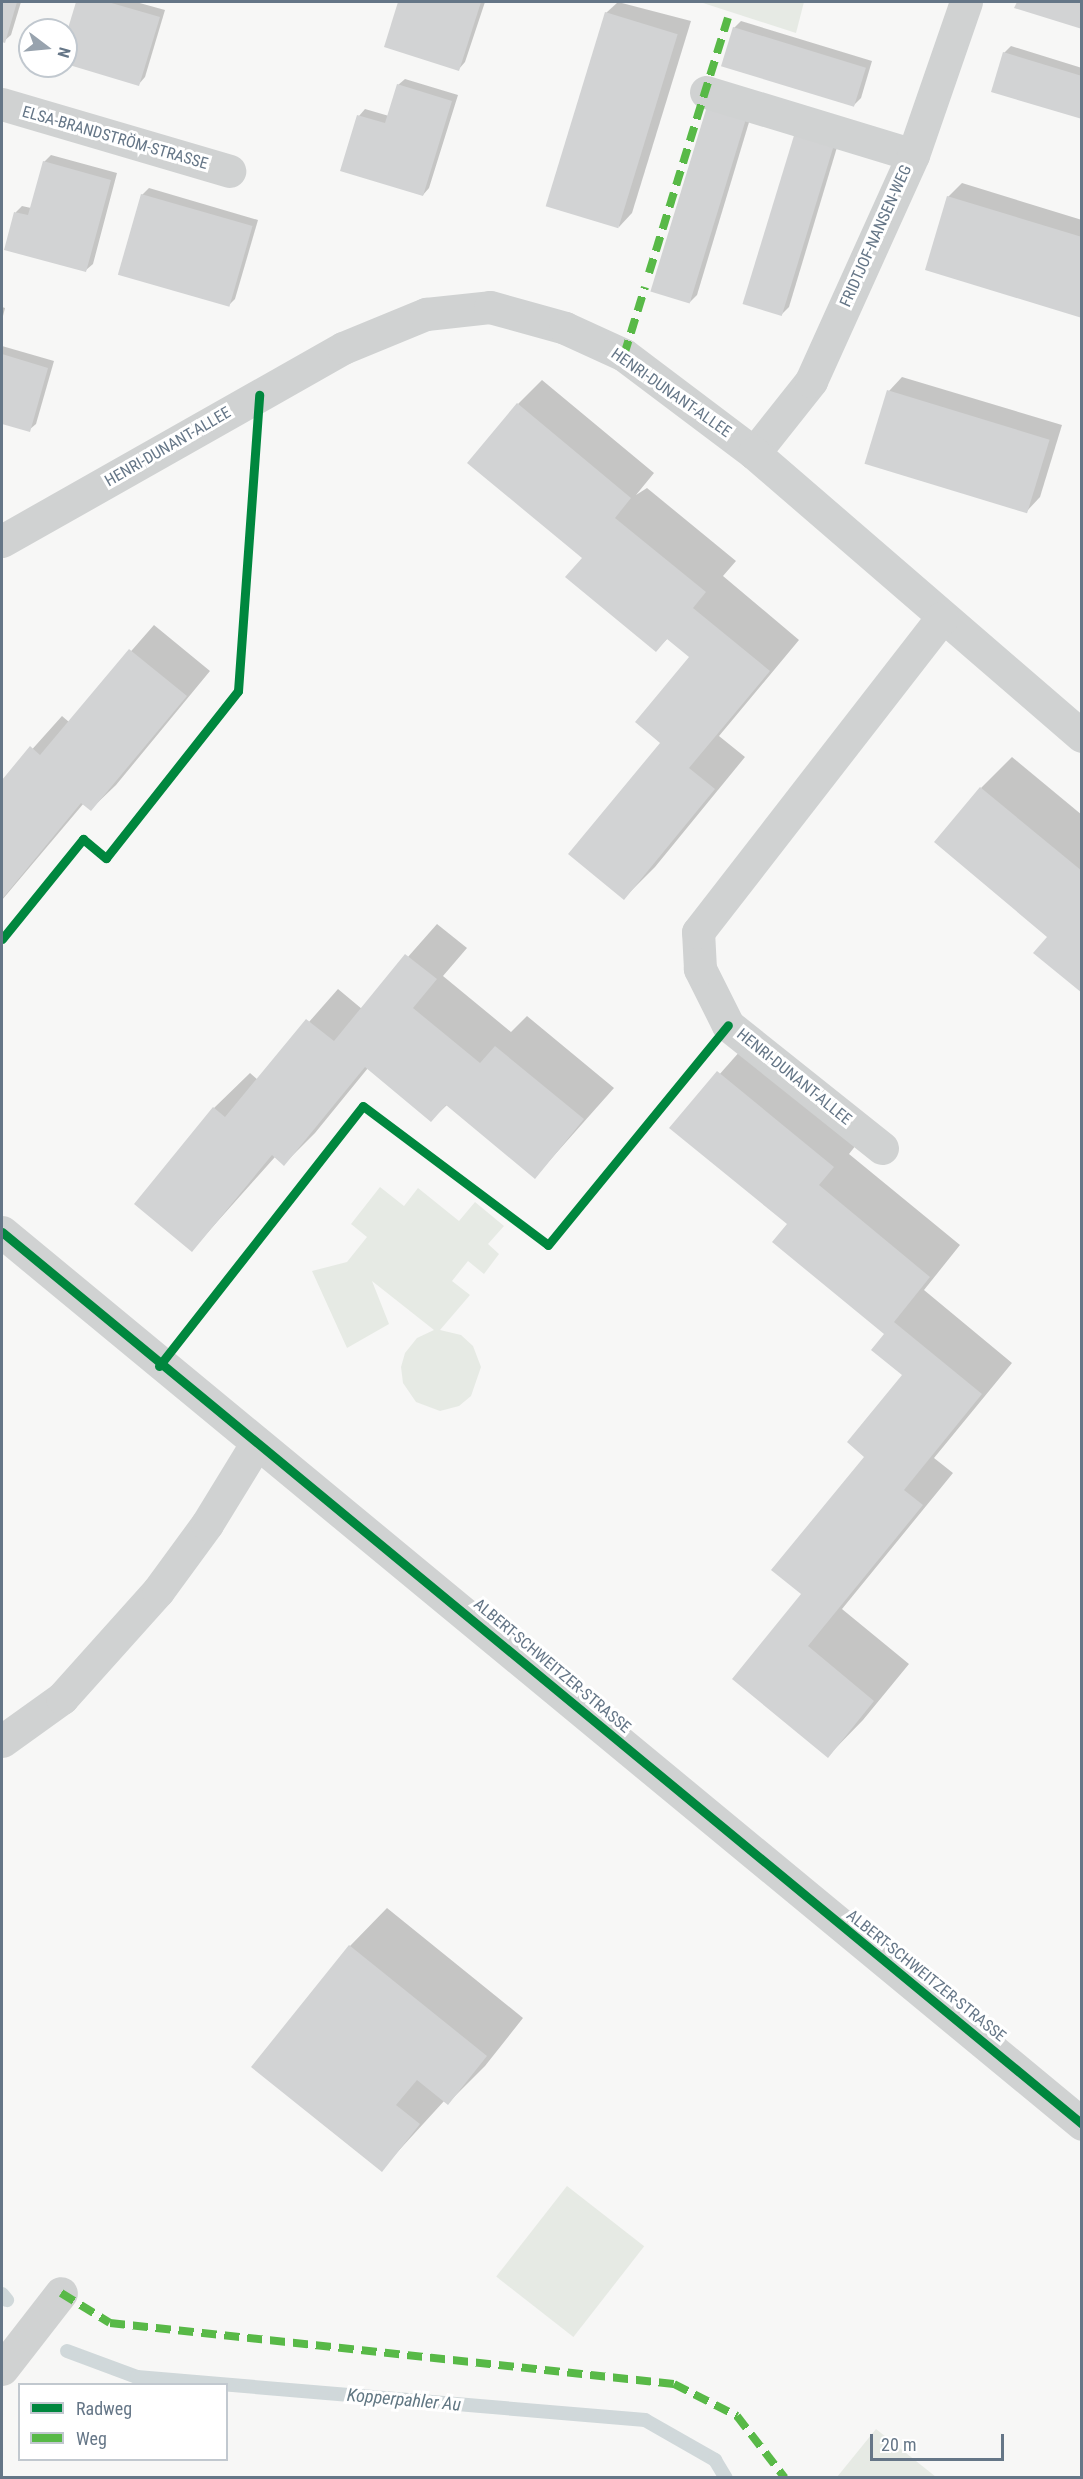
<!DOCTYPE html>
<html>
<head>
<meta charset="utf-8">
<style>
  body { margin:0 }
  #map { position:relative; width:1083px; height:2479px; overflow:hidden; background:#f7f7f6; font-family:"Roboto Condensed",sans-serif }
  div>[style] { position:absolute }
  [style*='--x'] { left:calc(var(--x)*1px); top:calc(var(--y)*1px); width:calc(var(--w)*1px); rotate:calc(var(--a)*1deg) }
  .green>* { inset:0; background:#e6eae4; transform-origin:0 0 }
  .shadow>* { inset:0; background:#0003 }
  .stream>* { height:14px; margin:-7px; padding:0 7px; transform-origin:7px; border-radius:7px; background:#d0d8da }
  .building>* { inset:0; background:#d2d3d4; transform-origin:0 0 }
  .minor>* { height:33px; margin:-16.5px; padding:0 16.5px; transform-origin:16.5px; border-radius:16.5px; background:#d0d2d2 }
  .quiet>* { height:8px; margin-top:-4px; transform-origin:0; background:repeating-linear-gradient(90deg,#58b947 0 15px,transparent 0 23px) }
  .cycleway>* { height:9px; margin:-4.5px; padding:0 4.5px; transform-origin:4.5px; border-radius:4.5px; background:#00873e }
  span { translate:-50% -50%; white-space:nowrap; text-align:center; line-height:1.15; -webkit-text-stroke:6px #fff; paint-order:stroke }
  .street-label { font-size:16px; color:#657687 }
  .water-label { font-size:18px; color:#617783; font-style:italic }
  .frame { position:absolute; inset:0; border:3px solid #657687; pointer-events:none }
  .legend { position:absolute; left:18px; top:2383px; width:210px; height:78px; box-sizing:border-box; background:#fff; border:2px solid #c1c8cf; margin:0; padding:8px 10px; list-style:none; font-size:18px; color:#657687 }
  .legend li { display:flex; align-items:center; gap:12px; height:30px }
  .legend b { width:30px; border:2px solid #c1c8cf }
  .north { position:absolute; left:18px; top:18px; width:60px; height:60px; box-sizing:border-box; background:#fff; border:2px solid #c1c8cf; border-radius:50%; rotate:106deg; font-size:16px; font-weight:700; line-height:24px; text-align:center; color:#657687 }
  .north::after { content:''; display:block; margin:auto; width:21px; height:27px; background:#98a3ae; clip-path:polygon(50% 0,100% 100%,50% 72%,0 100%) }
  .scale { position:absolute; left:870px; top:2434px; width:134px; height:27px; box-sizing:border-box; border:3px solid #657687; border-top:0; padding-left:8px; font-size:18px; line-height:21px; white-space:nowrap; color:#657687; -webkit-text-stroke:4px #fff; paint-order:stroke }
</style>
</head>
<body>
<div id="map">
  <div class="green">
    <i style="clip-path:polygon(700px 2px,804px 2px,796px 33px)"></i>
    <i style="clip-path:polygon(380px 1187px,404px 1206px,418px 1188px,459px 1221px,475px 1202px,504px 1226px,488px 1244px,499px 1254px,484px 1274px,468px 1261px,452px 1281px,470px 1295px,440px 1330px,461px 1335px,473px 1346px,481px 1367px,471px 1396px,459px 1406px,440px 1411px,416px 1402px,403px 1383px,401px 1367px,405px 1353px,417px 1338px,434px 1330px,372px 1281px,389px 1324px,347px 1348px,312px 1271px,347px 1262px,367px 1237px,351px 1224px)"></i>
    <i style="left:567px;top:2186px;width:98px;height:115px;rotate:38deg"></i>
    <i style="clip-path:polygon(876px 2429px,936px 2477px,837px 2477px)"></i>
  </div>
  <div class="shadow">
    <i style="clip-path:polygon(2px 2px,21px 2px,11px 35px,4px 41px)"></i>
    <i style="clip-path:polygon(78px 2px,136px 2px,165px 10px,145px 77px,139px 84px,66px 62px,66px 40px)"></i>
    <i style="clip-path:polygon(399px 2px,485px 2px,465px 62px,459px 69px,386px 46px)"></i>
    <i style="clip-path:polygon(618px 2px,691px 21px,632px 213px,619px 227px,606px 13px)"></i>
    <i style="clip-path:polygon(1018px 2px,1082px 2px,1082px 27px,1016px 7px)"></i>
    <i style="clip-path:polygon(741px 21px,872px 61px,861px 98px,854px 105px,734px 28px)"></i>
    <i style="clip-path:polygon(1011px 46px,1082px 68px,1082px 118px,1004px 53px)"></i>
    <i style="clip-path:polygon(405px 79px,458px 95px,429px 188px,423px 195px,359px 116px,365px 109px,389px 116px,398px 85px)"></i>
    <i style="clip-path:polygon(709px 104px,753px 109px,697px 295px,690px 302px)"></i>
    <i style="clip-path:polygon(797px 130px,841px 134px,789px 307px,782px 314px)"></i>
    <i style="clip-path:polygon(51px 155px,117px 173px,93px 264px,86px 270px,6px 249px,16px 212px,22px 206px,31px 208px,44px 162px)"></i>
    <i style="clip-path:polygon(962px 183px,1082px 220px,1082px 316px,948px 197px)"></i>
    <i style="clip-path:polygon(149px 188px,258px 220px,235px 299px,228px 306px,142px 195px)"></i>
    <i style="clip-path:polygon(2px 307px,5px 308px,2px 320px)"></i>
    <i style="clip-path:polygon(2px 346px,54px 361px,36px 424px,29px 430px,2px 422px)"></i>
    <i style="clip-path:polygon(902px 377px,1062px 425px,1040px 497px,1027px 511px,889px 391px)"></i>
    <i style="clip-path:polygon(542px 380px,654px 473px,636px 495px,647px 488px,736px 561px,723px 576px,799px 640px,719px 736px,745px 757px,655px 867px,624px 898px,662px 743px,691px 657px,668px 638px,656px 650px,584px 557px,518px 404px)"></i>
    <i style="clip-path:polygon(154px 625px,210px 671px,116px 785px,91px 809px,84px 803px,2px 900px,2px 783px,62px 716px,69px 722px)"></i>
    <i style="clip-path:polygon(1012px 757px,1082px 815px,1082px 991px,1049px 936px,981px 788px)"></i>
    <i style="clip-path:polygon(437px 924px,467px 948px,443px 976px,511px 1032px,527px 1016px,614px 1088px,535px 1177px,447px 1105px,431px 1120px,368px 1068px,315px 1133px,284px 1164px,275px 1157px,192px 1250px,214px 1108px,250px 1073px,258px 1080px,338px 989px,362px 1009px)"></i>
    <i style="clip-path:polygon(749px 1041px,864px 1135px,849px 1154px,960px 1245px,924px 1290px,1012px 1363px,934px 1458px,953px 1473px,842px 1609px,909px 1664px,863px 1720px,828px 1756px,734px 1679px,803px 1594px,904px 1375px,886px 1334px,789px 1224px,672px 1128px)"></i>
    <i style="clip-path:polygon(387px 1908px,523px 2018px,485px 2066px,448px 2103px,445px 2100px,381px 2170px,253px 2067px,350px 1946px)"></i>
  </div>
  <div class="stream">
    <i style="--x:2;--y:2294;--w:8;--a:50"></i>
    <i style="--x:67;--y:2351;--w:75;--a:20.4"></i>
    <i style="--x:137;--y:2377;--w:510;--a:4.84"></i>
    <i style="--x:645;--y:2420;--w:81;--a:29.7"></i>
    <i style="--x:715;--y:2460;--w:21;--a:59"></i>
  </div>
  <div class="building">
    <i style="clip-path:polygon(2px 2px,17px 2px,5px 43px,2px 42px)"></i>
    <i style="clip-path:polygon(76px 2px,108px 2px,160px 17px,139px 86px,66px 64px,66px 35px)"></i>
    <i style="clip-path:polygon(398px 2px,481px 2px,459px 71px,384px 47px)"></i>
    <i style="clip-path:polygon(1017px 2px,1082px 2px,1082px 29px,1014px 8px)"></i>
    <i style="left:605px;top:12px;width:76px;height:203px;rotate:17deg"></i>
    <i style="left:733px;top:27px;width:139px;height:41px;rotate:17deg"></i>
    <i style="clip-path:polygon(1003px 52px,1082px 76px,1082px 119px,991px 92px)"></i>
    <i style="clip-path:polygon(397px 84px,452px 101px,423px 196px,340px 171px,357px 115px,385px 123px)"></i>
    <i style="left:708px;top:103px;width:41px;height:197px;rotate:17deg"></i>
    <i style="left:796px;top:129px;width:41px;height:183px;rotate:17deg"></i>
    <i style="clip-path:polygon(43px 161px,111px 180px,86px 272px,4px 250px,14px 212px,28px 215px)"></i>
    <i style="left:141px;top:194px;width:116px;height:84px;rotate:16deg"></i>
    <i style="clip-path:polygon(947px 196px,1082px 237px,1082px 318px,925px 270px)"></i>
    <i style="clip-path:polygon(2px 354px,48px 368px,30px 432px,2px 424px)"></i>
    <i style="left:887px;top:390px;width:170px;height:77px;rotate:17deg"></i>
    <i style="clip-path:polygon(517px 403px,631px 498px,615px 518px,706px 592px,693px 608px,770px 671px,689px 768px,715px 789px,624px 900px,568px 854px,660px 743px,635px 722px,689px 657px,667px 639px,656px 652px,565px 577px,582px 558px,467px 463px)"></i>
    <i style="clip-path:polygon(129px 649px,187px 696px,91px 811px,81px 803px,2px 899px,2px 780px,30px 746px,40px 755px)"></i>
    <i style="clip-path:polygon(980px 787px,1082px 871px,1082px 993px,1033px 953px,1047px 937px,934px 842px)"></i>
    <i style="clip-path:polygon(405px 954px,437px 979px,413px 1008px,480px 1063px,495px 1046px,584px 1119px,535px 1179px,446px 1105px,431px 1122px,365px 1067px,284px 1166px,272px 1155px,192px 1252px,134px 1204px,213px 1107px,225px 1117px,306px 1019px,334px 1041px)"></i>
    <i style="clip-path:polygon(717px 1071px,834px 1167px,819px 1185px,930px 1277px,894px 1322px,982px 1394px,904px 1490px,923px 1505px,808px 1646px,874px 1701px,828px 1758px,732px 1679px,801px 1594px,771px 1570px,864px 1457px,847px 1442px,902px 1375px,871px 1350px,884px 1334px,772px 1242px,787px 1224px,669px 1128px)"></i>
    <i style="clip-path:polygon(349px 1945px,487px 2056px,448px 2105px,417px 2080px,396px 2105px,420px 2124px,382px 2172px,251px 2067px)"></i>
  </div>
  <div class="minor">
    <i style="--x:706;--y:92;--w:216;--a:16.9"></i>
    <i style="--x:2;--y:104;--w:237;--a:16.4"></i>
    <i style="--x:754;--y:453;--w:92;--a:-51.6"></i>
    <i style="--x:811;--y:381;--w:248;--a:-65.7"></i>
    <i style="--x:913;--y:155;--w:162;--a:-70.9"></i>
    <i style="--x:2;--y:541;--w:392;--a:-29.5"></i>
    <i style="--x:343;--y:348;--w:90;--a:-22.3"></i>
    <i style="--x:426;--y:314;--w:64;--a:-6.2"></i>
    <i style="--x:490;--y:307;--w:78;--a:15.6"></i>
    <i style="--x:565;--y:328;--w:65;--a:24.6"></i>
    <i style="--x:624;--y:355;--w:163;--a:37"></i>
    <i style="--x:754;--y:453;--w:433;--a:40.8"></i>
    <i style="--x:882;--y:1148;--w:197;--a:-141.4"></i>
    <i style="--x:728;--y:1025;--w:63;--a:-116.6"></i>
    <i style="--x:700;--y:969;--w:37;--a:-93"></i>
    <i style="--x:698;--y:932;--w:398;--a:-52.2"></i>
    <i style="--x:2;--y:1232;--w:1401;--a:39.55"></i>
    <i style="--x:2;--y:1741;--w:74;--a:-35.6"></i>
    <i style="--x:62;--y:1698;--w:144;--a:-48.1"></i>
    <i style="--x:158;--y:1591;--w:83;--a:-53.8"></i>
    <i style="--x:207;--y:1524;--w:94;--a:-58.5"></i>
    <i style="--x:2;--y:2369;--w:96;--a:-52.2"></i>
  </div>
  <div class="quiet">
    <i style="--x:649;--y:273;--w:267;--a:-72.8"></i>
    <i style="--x:624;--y:355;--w:71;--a:-72.8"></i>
    <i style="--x:61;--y:2293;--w:57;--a:31.5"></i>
    <i style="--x:110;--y:2323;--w:567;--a:6.17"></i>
    <i style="--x:674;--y:2384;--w:71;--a:26.9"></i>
    <i style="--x:737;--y:2416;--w:78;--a:52.3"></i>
  </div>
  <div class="cycleway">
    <i style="--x:2;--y:939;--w:129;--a:-51"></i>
    <i style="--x:83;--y:839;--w:30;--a:40"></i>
    <i style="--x:106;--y:858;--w:213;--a:-51.7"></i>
    <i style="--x:238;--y:691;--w:297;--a:-85.9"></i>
    <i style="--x:2;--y:1232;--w:1401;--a:39.55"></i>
    <i style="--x:159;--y:1366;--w:330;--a:-51.9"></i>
    <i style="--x:363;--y:1106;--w:231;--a:36.9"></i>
    <i style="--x:548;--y:1245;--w:284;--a:-50.7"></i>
  </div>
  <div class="street-label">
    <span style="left:115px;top:138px;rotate:16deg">ELSA-BRANDSTRÖM-STRASSE</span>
    <span style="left:876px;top:236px;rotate:-66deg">FRIDTJOF-NANSEN-WEG</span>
    <span style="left:671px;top:393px;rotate:35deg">HENRI-DUNANT-ALLEE</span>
    <span style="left:168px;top:447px;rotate:-30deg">HENRI-DUNANT-ALLEE</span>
    <span style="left:794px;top:1077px;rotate:39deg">HENRI-DUNANT-ALLEE</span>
    <span style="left:552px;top:1666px;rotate:40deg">ALBERT-SCHWEITZER-STRASSE</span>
    <span style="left:926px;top:1976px;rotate:39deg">ALBERT-SCHWEITZER-STRASSE</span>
  </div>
  <div class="water-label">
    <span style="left:404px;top:2400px;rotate:5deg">Kopperpahler Au</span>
  </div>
  <div class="frame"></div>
  <ul class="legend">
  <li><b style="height:8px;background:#00873e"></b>Radweg</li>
  <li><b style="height:8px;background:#58b947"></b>Weg</li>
  </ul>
  <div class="north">N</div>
  <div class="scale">20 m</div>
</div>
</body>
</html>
